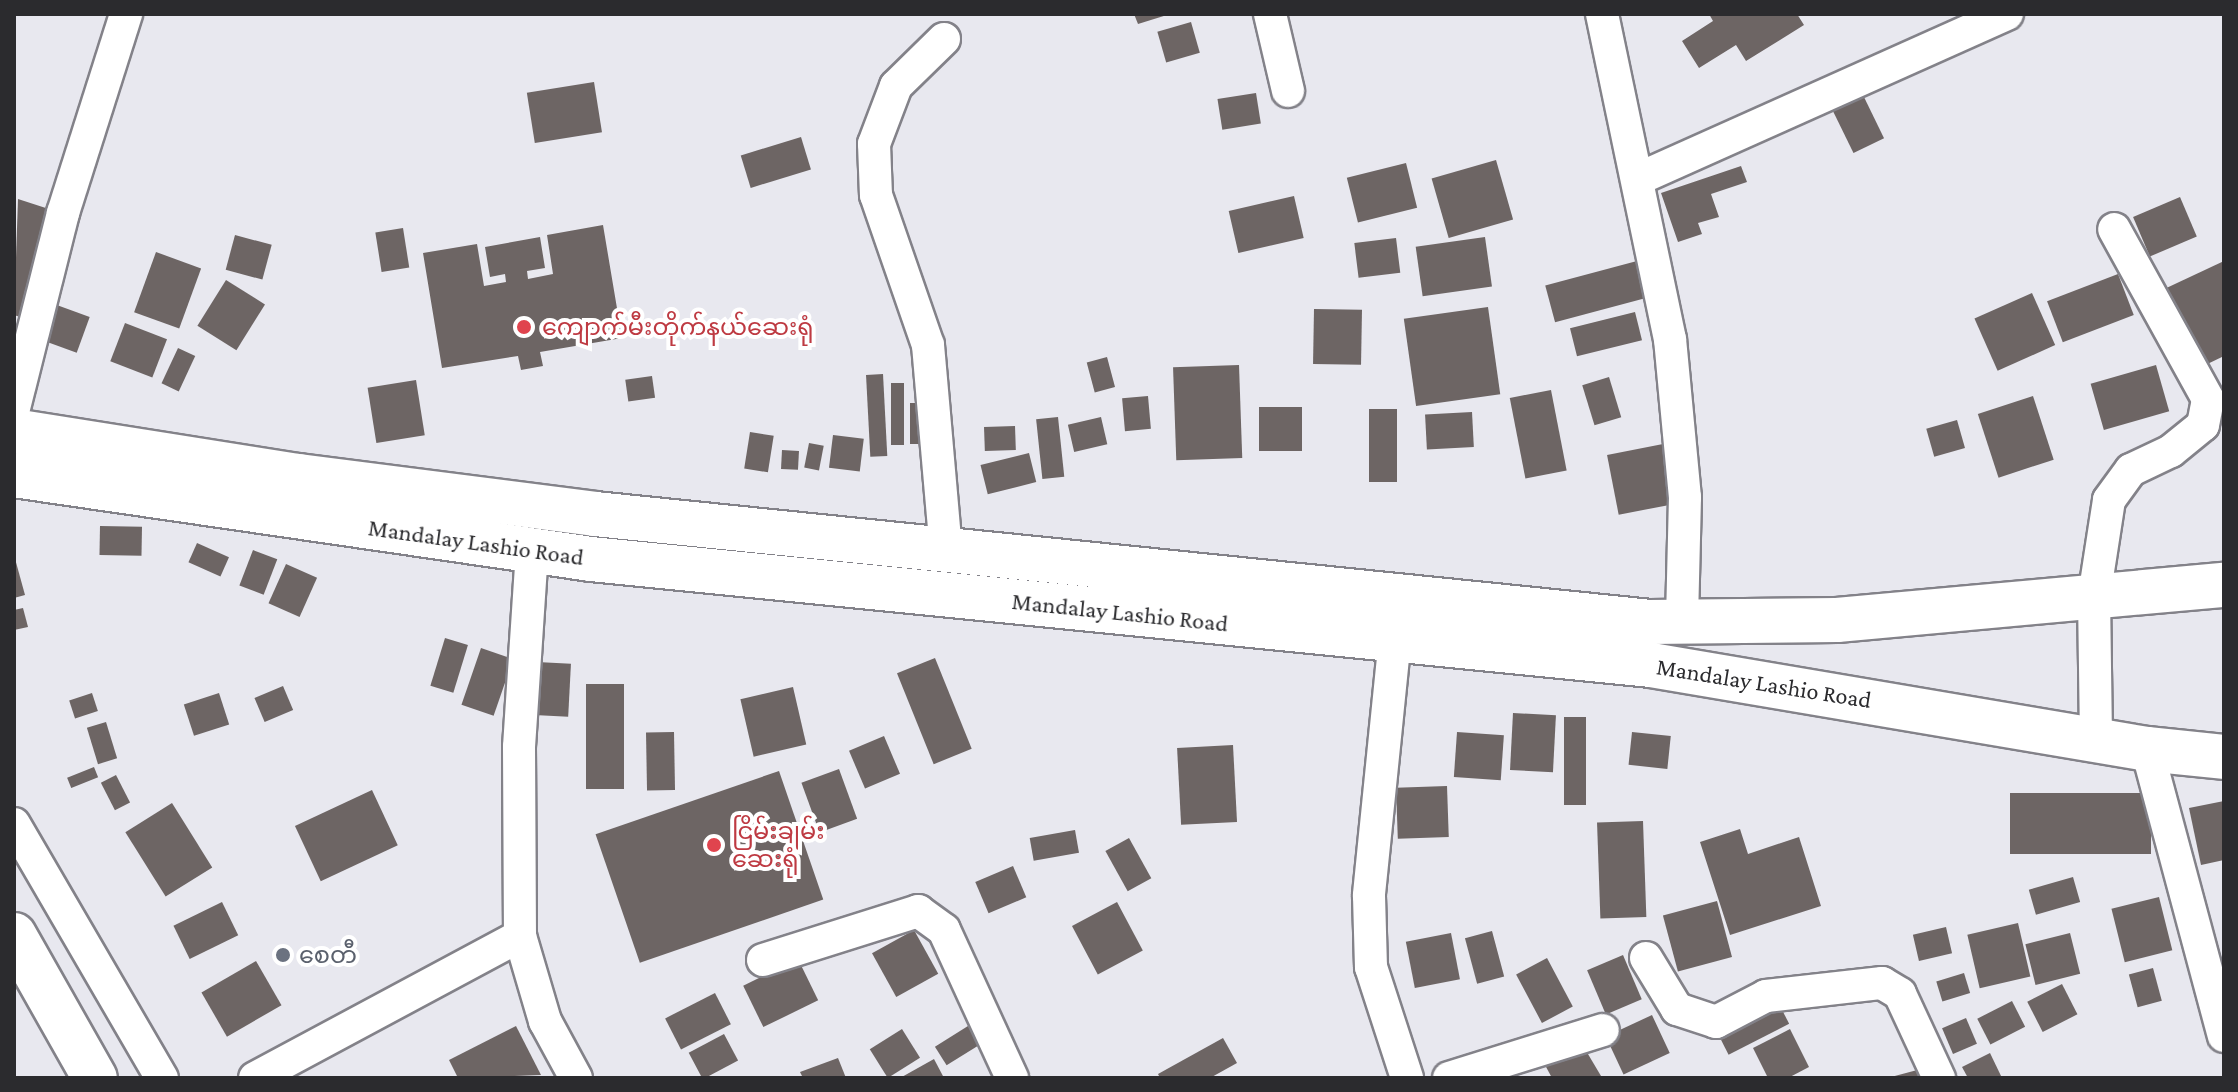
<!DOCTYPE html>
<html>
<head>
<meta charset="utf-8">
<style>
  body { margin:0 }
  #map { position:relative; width:2238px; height:1092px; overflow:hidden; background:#e8e8ef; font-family:"Crimson Pro","Noto Sans Myanmar",serif }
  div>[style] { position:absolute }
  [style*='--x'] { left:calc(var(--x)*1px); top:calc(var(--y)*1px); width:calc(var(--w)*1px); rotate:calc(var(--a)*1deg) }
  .building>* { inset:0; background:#6d6564; transform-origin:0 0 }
  .roads { filter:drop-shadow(2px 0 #838289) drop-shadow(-2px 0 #838289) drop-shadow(0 2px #838289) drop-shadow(0 -2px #838289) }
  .street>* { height:32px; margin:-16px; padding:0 16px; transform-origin:16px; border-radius:16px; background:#fff }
  .secondary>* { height:44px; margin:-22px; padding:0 22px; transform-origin:22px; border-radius:22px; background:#fff }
  .highway>* { height:44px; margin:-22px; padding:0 22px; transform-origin:22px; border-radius:22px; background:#fff }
  .dots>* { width:22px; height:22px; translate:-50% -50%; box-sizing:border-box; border:4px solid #fff; border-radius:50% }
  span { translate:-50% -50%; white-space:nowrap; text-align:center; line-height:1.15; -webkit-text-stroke:8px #fff; paint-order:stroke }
  .health-label { font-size:24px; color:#be3a42 }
  .left { translate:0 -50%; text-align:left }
  .street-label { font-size:24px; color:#2b2b2e }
  .worship-label { font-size:24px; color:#5b616d }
  .frame { position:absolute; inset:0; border:16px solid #2b2b2e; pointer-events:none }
</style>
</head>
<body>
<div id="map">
  <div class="building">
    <i style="clip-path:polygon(1134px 14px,1167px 14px,1167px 15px,1138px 24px)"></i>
    <i style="clip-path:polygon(1709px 14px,1797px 14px,1804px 25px,1746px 61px,1736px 45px,1699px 68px,1682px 41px,1713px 21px)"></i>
    <i style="left:1191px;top:22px;width:32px;height:35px;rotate:74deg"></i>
    <i style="left:594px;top:82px;width:51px;height:68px;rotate:81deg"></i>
    <i style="left:1256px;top:93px;width:31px;height:39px;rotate:81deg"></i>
    <i style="left:1863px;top:95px;width:48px;height:34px;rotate:64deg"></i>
    <i style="left:801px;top:137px;width:34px;height:63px;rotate:73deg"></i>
    <i style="left:1496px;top:160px;width:62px;height:67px;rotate:74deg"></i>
    <i style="left:1406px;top:163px;width:46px;height:61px;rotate:76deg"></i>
    <i style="clip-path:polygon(1741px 166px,1747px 182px,1711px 194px,1719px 217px,1698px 223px,1702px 234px,1678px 242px,1661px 193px)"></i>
    <i style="left:1294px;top:196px;width:43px;height:67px;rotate:77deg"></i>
    <i style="left:2180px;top:197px;width:43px;height:51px;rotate:67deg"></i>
    <i style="clip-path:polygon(18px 199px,55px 211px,20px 317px,14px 315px)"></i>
    <i style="clip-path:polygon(603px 225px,622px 338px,540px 352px,543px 366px,521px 370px,518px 356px,442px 368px,423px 253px,477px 244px,484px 286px,506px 282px,505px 274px,490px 277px,485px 247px,540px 237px,545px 268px,527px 271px,528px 279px,553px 274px,547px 235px)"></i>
    <i style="left:403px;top:228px;width:40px;height:28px;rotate:81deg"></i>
    <i style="left:235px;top:235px;width:38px;height:36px;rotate:15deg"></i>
    <i style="left:1485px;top:237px;width:50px;height:70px;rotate:82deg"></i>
    <i style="left:1396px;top:238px;width:35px;height:42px;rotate:83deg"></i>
    <i style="left:156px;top:252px;width:48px;height:64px;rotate:20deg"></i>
    <i style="left:1637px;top:261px;width:38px;height:95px;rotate:75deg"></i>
    <i style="clip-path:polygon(2224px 261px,2224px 356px,2197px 369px,2160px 291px)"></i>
    <i style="left:2118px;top:274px;width:44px;height:76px;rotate:69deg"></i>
    <i style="left:226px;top:280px;width:46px;height:54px;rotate:32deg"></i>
    <i style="left:2032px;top:293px;width:57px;height:63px;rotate:66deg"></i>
    <i style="left:54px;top:304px;width:38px;height:38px;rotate:20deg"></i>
    <i style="left:1488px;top:307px;width:88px;height:85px;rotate:82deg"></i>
    <i style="left:1314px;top:309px;width:48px;height:55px;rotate:1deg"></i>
    <i style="left:1635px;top:312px;width:29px;height:67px;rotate:76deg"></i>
    <i style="left:125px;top:323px;width:45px;height:41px;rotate:21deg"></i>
    <i style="left:178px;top:348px;width:19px;height:39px;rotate:25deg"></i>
    <i style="left:1107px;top:357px;width:31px;height:21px;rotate:75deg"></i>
    <i style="left:1239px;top:365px;width:93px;height:66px;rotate:88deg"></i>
    <i style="left:2156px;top:365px;width:48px;height:68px;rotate:74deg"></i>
    <i style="left:883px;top:374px;width:82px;height:17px;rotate:87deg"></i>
    <i style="left:652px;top:376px;width:22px;height:27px;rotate:82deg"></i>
    <i style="left:1609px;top:377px;width:42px;height:28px;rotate:73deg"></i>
    <i style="left:416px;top:380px;width:56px;height:49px;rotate:81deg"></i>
    <i style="left:891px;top:383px;width:13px;height:62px"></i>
    <i style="left:1551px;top:390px;width:82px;height:42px;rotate:79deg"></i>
    <i style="left:1148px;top:396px;width:33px;height:26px;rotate:85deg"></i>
    <i style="left:2033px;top:396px;width:67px;height:58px;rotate:72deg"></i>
    <i style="left:910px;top:403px;width:15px;height:41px"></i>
    <i style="left:1259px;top:407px;width:43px;height:44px"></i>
    <i style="left:1369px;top:409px;width:28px;height:73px"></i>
    <i style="left:1472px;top:412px;width:35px;height:47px;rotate:87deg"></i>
    <i style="left:1058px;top:417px;width:60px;height:22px;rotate:84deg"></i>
    <i style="left:1101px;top:417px;width:28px;height:34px;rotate:77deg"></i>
    <i style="left:1957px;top:420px;width:29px;height:32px;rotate:74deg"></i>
    <i style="left:1015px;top:426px;width:24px;height:31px;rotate:88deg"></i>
    <i style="left:750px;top:432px;width:24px;height:37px;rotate:9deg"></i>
    <i style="left:833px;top:435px;width:31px;height:33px;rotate:7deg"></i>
    <i style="left:809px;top:443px;width:15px;height:25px;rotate:11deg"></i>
    <i style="left:1663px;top:444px;width:61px;height:57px;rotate:79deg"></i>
    <i style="left:782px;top:450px;width:17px;height:19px;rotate:3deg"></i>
    <i style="left:1029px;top:453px;width:30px;height:50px;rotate:76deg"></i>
    <i style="left:100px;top:526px;width:42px;height:29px;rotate:1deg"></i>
    <i style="left:197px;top:543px;width:35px;height:21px;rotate:24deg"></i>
    <i style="left:253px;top:550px;width:26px;height:38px;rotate:21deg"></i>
    <i style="clip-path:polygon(14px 555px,25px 595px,14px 598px)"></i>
    <i style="left:286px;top:564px;width:34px;height:43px;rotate:24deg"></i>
    <i style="clip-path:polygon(23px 608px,28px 627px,14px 630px,14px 610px)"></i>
    <i style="left:445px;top:638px;width:24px;height:50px;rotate:17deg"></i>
    <i style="left:481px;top:648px;width:34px;height:60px;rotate:19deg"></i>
    <i style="left:935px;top:658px;width:98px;height:41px;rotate:68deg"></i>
    <i style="left:537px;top:662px;width:34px;height:53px;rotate:3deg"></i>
    <i style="left:586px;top:684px;width:38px;height:105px"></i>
    <i style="left:283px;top:686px;width:26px;height:31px;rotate:67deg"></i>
    <i style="left:793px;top:687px;width:59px;height:54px;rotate:77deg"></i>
    <i style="left:92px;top:693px;width:19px;height:24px;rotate:72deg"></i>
    <i style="left:219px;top:693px;width:33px;height:37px;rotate:72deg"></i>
    <i style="left:1513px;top:713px;width:43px;height:57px;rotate:3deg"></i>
    <i style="left:1564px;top:717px;width:22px;height:88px"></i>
    <i style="left:106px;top:722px;width:38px;height:20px;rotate:73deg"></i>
    <i style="left:674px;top:732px;width:58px;height:28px;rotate:89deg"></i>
    <i style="left:1457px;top:732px;width:47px;height:45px;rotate:4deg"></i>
    <i style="left:1632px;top:732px;width:39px;height:33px;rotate:6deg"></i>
    <i style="left:884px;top:736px;width:41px;height:38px;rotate:67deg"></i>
    <i style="left:1233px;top:745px;width:77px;height:56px;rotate:87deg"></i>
    <i style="left:94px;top:767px;width:11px;height:29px;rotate:68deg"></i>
    <i style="left:839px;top:769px;width:53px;height:40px;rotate:70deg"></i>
    <i style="left:779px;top:771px;width:136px;height:194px;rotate:71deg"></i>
    <i style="left:116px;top:775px;width:31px;height:17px;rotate:63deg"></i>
    <i style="left:1447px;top:786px;width:51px;height:51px;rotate:88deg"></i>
    <i style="left:372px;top:790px;width:61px;height:85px;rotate:65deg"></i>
    <i style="left:2010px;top:793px;width:141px;height:61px"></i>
    <i style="clip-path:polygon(2224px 801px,2224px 860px,2201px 865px,2189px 808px)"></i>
    <i style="left:172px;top:803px;width:76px;height:55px;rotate:58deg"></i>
    <i style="left:1643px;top:821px;width:96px;height:46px;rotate:88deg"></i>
    <i style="clip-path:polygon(1740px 829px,1748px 854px,1799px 837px,1821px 906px,1730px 935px,1700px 842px)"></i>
    <i style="left:1075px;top:830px;width:23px;height:46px;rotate:80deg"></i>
    <i style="left:1129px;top:838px;width:46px;height:27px;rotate:61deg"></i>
    <i style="left:1013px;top:866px;width:34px;height:41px;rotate:67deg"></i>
    <i style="left:2073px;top:877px;width:26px;height:46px;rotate:74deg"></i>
    <i style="left:2159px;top:897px;width:55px;height:49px;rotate:76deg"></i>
    <i style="left:1717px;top:901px;width:58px;height:56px;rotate:75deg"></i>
    <i style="left:222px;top:902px;width:37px;height:54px;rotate:64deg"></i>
    <i style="left:1117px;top:902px;width:55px;height:51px;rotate:62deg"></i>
    <i style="left:2018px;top:923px;width:55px;height:52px;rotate:77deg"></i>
    <i style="left:1946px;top:927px;width:27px;height:34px;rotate:77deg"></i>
    <i style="left:914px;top:930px;width:50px;height:48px;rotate:61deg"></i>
    <i style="left:1492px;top:931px;width:47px;height:28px;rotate:75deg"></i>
    <i style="left:1451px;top:933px;width:47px;height:46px;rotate:79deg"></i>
    <i style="left:2070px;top:933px;width:42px;height:46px;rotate:76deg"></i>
    <i style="left:1623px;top:955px;width:48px;height:39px;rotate:67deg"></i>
    <i style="left:1547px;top:958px;width:55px;height:35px;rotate:62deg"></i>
    <i style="left:798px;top:959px;width:46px;height:61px;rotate:64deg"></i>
    <i style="left:256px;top:961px;width:51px;height:63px;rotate:60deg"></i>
    <i style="left:2153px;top:968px;width:34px;height:25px;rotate:75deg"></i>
    <i style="left:1964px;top:973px;width:21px;height:29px;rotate:73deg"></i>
    <i style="left:2062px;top:984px;width:34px;height:39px;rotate:63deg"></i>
    <i style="left:715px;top:993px;width:35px;height:56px;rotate:63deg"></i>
    <i style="left:1776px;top:998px;width:29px;height:68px;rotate:63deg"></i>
    <i style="left:2012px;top:1001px;width:29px;height:39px;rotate:63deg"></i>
    <i style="left:1652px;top:1015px;width:42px;height:51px;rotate:65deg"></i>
    <i style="left:1966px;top:1018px;width:28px;height:26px;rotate:67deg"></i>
    <i style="clip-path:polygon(516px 1026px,541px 1075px,458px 1078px,449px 1060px)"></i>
    <i style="left:968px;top:1026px;width:22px;height:39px;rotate:58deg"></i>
    <i style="left:902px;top:1029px;width:34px;height:38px;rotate:58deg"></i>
    <i style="clip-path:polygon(1790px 1029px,1809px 1067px,1788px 1078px,1768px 1078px,1753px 1048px)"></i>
    <i style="left:724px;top:1034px;width:30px;height:40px;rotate:62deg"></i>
    <i style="clip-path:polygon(1223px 1038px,1237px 1063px,1210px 1078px,1160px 1078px,1158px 1074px)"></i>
    <i style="clip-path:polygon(1582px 1044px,1601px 1076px,1552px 1078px,1545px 1065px)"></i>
    <i style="clip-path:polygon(1990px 1053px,2002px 1078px,1968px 1078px,1962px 1067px)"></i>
    <i style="clip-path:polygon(838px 1058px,846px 1078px,803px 1078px,800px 1072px)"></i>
    <i style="clip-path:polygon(934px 1059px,944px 1078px,900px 1078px)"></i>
    <i style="clip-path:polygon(1921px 1069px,1923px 1078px,1891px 1078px,1891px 1077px)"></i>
  </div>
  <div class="roads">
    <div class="street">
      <i style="--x:1270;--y:14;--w:79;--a:76.8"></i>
      <i style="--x:1602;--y:14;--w:332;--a:78.2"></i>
      <i style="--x:1670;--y:339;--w:159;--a:84.6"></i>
      <i style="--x:1685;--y:497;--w:124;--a:91.4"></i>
      <i style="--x:944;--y:39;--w:67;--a:135.6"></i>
      <i style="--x:896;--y:86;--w:62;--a:110.8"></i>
      <i style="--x:874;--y:144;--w:51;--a:87.8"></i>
      <i style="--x:876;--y:195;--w:159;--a:70.9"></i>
      <i style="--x:928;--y:345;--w:206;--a:85"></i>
      <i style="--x:1640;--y:178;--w:402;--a:-24.1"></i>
      <i style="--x:14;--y:408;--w:201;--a:-75.9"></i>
      <i style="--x:63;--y:213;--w:209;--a:-72.4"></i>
      <i style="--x:532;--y:551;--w:196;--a:93.8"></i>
      <i style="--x:519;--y:747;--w:189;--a:89.7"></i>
      <i style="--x:520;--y:936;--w:89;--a:73.6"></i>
      <i style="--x:545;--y:1021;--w:65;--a:61.5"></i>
      <i style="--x:1395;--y:638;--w:259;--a:95.8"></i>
      <i style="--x:1369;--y:896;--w:71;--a:88.4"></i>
      <i style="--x:1371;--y:967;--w:117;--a:72"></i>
      <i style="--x:2096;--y:739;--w:142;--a:-90.8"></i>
      <i style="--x:2094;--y:597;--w:98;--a:-81.2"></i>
      <i style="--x:2109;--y:500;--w:37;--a:-54"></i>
      <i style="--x:2131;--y:470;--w:44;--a:-25.4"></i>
      <i style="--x:2171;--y:451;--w:41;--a:-39.1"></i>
      <i style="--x:2203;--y:425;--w:26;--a:-79"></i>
      <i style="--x:2208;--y:399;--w:194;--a:-118.9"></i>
      <i style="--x:2147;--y:749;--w:297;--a:75"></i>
      <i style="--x:14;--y:824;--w:294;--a:59.8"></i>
      <i style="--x:1646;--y:958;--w:60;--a:58.7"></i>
      <i style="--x:1677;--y:1009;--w:41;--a:18.4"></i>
      <i style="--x:1716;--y:1022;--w:56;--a:-27.5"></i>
      <i style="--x:1766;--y:996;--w:117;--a:-6.4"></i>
      <i style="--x:1882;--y:983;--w:21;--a:31"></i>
      <i style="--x:1900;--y:994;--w:93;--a:65.1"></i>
      <i style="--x:763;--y:960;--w:163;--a:-17.5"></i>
      <i style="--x:918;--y:911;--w:32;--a:36"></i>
      <i style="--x:944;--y:930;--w:163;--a:65.3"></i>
      <i style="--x:255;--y:1078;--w:301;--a:-28.2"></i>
      <i style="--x:1449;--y:1078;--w:161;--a:-17.3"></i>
    </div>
    <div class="secondary">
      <i style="--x:14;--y:935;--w:164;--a:60.5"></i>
    </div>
    <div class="highway">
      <i style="--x:14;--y:431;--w:289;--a:9"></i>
      <i style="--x:299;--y:476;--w:298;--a:7.3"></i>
      <i style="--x:595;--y:514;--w:1061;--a:5.84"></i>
      <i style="--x:1650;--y:622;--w:187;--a:-0.6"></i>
      <i style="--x:1837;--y:620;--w:389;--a:-5.2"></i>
      <i style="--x:14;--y:475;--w:583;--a:8.28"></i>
      <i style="--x:591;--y:559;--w:1065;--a:5.71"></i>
      <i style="--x:1651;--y:665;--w:503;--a:9.61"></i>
      <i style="--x:2147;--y:749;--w:77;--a:5.9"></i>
    </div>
  </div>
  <div class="dots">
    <i style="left:524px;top:327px;background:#e0444e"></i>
    <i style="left:714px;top:845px;background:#e0444e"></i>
    <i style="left:283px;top:955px;background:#6b7280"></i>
  </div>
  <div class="health-label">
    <span class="left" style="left:542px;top:327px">ကျောက်မီးတိုက်နယ်ဆေးရုံ</span>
    <span class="left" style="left:732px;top:845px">ငြိမ်းချမ်း<br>ဆေးရုံ</span>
  </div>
  <div class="street-label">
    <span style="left:476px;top:542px;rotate:8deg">Mandalay Lashio Road</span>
    <span style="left:1120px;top:612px;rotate:6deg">Mandalay Lashio Road</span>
    <span style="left:1764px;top:683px;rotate:9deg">Mandalay Lashio Road</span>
  </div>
  <div class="worship-label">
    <span class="left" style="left:299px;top:955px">စေတီ</span>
  </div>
  <div class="frame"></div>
</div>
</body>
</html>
